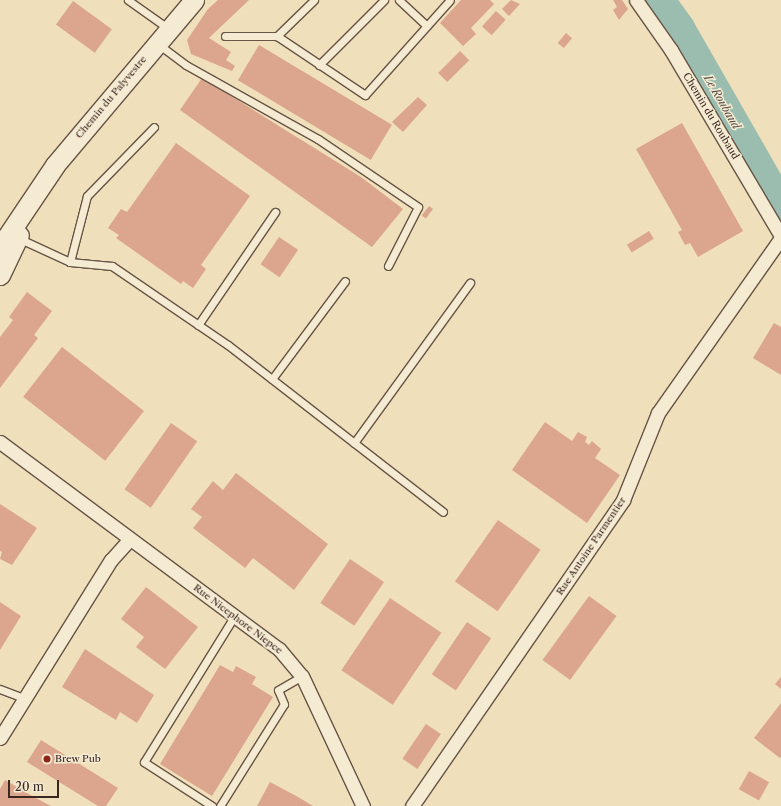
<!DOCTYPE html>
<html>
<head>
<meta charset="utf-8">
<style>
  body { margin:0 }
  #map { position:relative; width:781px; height:806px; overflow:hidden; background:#efdfba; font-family:"Libre Caslon Text",serif }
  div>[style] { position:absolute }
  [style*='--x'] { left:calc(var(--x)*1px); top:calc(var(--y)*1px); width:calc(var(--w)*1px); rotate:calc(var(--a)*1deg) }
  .river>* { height:31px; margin:-15.5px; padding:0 15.5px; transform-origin:15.5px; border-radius:15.5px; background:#9abdaf }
  .building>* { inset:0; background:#dba68d; transform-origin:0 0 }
  .roads { filter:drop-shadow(1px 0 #675546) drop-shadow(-1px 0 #675546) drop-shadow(0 1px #675546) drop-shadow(0 -1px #675546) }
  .lane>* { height:7px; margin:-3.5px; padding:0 3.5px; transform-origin:3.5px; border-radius:3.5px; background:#f5ead2 }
  .street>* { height:13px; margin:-6.5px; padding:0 6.5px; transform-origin:6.5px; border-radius:6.5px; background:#f5ead2 }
  .secondary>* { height:19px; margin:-9.5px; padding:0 9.5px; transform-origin:9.5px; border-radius:9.5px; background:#f5ead2 }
  .dots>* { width:11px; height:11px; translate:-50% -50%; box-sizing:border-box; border:2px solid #f5ead2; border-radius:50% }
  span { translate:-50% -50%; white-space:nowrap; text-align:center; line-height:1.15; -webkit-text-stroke:3px #f5ead2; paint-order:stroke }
  .street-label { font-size:10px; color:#3a2720 }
  .poi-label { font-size:10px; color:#3a2720 }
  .left { translate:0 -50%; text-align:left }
  .water-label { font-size:11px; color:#524c44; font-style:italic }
  .scale { position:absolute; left:8px; top:780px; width:51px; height:18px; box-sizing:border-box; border:2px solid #3a2720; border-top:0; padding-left:5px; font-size:12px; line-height:14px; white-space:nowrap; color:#3a2720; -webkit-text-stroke:3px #f5ead2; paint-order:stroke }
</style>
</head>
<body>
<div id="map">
  <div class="river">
    <i style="--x:659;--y:0;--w:34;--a:54"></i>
    <i style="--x:679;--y:28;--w:205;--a:60.2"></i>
  </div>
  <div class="building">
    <i style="clip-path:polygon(218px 0,249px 0,209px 38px,231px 52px,226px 60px,235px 66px,232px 71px,191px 54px,187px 40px,208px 9px)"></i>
    <i style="clip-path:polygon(461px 0,490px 0,494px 4px,471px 28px,476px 34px,463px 46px,440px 23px)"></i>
    <i style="clip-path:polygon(511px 0,520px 4px,509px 16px,502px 9px)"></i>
    <i style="clip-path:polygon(613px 0,622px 0,628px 9px,619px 20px,613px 10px,617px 7px)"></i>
    <i style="left:73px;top:1px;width:48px;height:29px;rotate:36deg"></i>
    <i style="left:496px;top:11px;width:13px;height:21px;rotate:42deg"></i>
    <i style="left:566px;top:33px;width:8px;height:13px;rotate:40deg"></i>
    <i style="left:259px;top:45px;width:155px;height:41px;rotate:31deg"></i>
    <i style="left:460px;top:51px;width:13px;height:31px;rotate:45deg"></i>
    <i style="clip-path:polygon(202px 78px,361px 177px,403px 209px,372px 247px,180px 110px)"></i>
    <i style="clip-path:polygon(418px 97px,427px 105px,403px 132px,392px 122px)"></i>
    <i style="clip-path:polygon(682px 123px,743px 231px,698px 257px,690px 243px,685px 245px,678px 232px,682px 230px,636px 149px)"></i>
    <i style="clip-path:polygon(176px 143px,250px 196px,201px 265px,206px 269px,193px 288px,183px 281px,181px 284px,116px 238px,119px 235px,108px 228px,121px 209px,127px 212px)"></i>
    <i style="left:429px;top:206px;width:5px;height:12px;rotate:37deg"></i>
    <i style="left:649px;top:231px;width:9px;height:26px;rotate:58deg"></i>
    <i style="left:279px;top:237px;width:23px;height:33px;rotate:34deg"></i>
    <i style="clip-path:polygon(27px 292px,52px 311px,34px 335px,38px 338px,0 388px,0 337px,13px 320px,9px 317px)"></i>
    <i style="clip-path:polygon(774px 323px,781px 327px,781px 375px,753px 358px)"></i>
    <i style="left:62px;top:347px;width:104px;height:63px;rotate:38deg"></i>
    <i style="clip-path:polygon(545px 422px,572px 441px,578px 432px,587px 437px,585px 442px,589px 445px,592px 441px,601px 449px,595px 458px,620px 475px,587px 523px,512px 470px)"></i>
    <i style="left:171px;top:423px;width:32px;height:81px;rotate:35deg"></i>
    <i style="clip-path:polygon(236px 473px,328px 544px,294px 590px,253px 558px,245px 568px,193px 528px,202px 517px,191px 509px,213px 481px,223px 490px)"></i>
    <i style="clip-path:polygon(0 504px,37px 528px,12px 565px,0 559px,2px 552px,0 551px)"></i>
    <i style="left:498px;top:520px;width:52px;height:75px;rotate:35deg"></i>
    <i style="left:350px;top:559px;width:41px;height:53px;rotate:34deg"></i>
    <i style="clip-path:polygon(146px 587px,198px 627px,165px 669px,136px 647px,144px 637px,121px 619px)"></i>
    <i style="left:589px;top:596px;width:34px;height:79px;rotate:36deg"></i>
    <i style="left:390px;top:598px;width:62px;height:87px;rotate:34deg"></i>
    <i style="clip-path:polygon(0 602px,21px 616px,0 650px)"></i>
    <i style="left:467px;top:622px;width:29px;height:63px;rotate:34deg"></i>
    <i style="clip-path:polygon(85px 649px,154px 695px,137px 723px,120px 712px,116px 720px,62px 687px)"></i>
    <i style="clip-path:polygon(220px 665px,233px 672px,236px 666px,256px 677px,252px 684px,273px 697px,212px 796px,160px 764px)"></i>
    <i style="clip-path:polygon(781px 677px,781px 689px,775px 684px)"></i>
    <i style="clip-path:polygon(781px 703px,781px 757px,780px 758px,754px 738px)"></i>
    <i style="left:426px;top:724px;width:18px;height:42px;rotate:34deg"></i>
    <i style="clip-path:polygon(41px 740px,118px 788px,106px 806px,98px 806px,27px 762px)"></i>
    <i style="left:749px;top:771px;width:23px;height:21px;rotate:29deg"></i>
    <i style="clip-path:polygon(5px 780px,32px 796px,51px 806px,0 806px,0 789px)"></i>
    <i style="clip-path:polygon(270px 782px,298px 797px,313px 806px,257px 806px)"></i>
  </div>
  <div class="roads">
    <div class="lane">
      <i style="--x:128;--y:0;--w:50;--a:35.3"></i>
      <i style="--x:314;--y:0;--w:52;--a:135.8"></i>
      <i style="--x:277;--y:36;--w:106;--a:33.8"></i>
      <i style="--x:365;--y:95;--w:127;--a:-48.2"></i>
      <i style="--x:399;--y:0;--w:38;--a:43"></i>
      <i style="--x:225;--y:36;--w:52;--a:0"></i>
      <i style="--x:158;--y:44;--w:35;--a:37"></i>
      <i style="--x:186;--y:65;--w:151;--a:29.3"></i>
      <i style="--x:318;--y:139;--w:121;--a:34.2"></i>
      <i style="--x:418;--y:207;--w:66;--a:117"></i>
      <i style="--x:319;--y:65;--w:92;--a:-45"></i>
      <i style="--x:18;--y:238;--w:57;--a:24.8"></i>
      <i style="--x:70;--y:262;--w:42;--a:5.4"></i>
      <i style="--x:112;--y:266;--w:140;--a:34.3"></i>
      <i style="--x:228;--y:345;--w:272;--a:37.8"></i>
      <i style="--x:70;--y:262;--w:68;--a:-75.6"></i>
      <i style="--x:87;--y:196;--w:96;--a:-45.8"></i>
      <i style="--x:198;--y:325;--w:137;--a:-55.7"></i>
      <i style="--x:272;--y:379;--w:122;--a:-53.3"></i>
      <i style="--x:354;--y:443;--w:198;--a:-54.1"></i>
      <i style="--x:0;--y:689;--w:26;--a:21"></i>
      <i style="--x:212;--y:806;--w:81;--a:-147.1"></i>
      <i style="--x:144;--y:762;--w:173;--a:-58.2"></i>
      <i style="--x:220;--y:806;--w:120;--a:-57.9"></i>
      <i style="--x:284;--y:704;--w:15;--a:-113"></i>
      <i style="--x:278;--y:690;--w:28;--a:-30"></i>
    </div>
    <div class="street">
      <i style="--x:636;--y:0;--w:61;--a:55"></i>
      <i style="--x:671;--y:50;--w:216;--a:59.4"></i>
      <i style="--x:0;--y:442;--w:347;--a:36.6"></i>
      <i style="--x:279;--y:649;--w:35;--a:50"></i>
      <i style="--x:302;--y:676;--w:144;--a:64.9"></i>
      <i style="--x:0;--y:738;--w:210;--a:-58.1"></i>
      <i style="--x:111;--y:560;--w:28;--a:-48"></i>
      <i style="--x:412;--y:806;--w:372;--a:-55.4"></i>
      <i style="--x:623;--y:500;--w:94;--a:-68.1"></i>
      <i style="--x:658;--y:413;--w:214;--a:-54.9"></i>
    </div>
    <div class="secondary">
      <i style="--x:0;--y:247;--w:99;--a:-56.1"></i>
      <i style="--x:55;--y:165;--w:216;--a:-49.9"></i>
      <i style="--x:0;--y:275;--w:44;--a:-64.6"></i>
    </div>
  </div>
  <div class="dots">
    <i style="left:47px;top:759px;background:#8f2418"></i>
  </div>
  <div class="street-label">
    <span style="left:111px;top:97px;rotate:-50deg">Chemin du Palyvestre</span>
    <span style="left:711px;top:116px;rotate:59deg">Chemin du Roubaud</span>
    <span style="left:591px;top:546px;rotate:-56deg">Rue Antoine Parmentier</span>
    <span style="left:238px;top:619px;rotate:37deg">Rue Nicephore Niepce</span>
  </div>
  <div class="poi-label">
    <span class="left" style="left:55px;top:759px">Brew Pub</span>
  </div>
  <div class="water-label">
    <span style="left:722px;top:102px;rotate:60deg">Le Roubaud</span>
  </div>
  <div class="scale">20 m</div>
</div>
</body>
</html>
